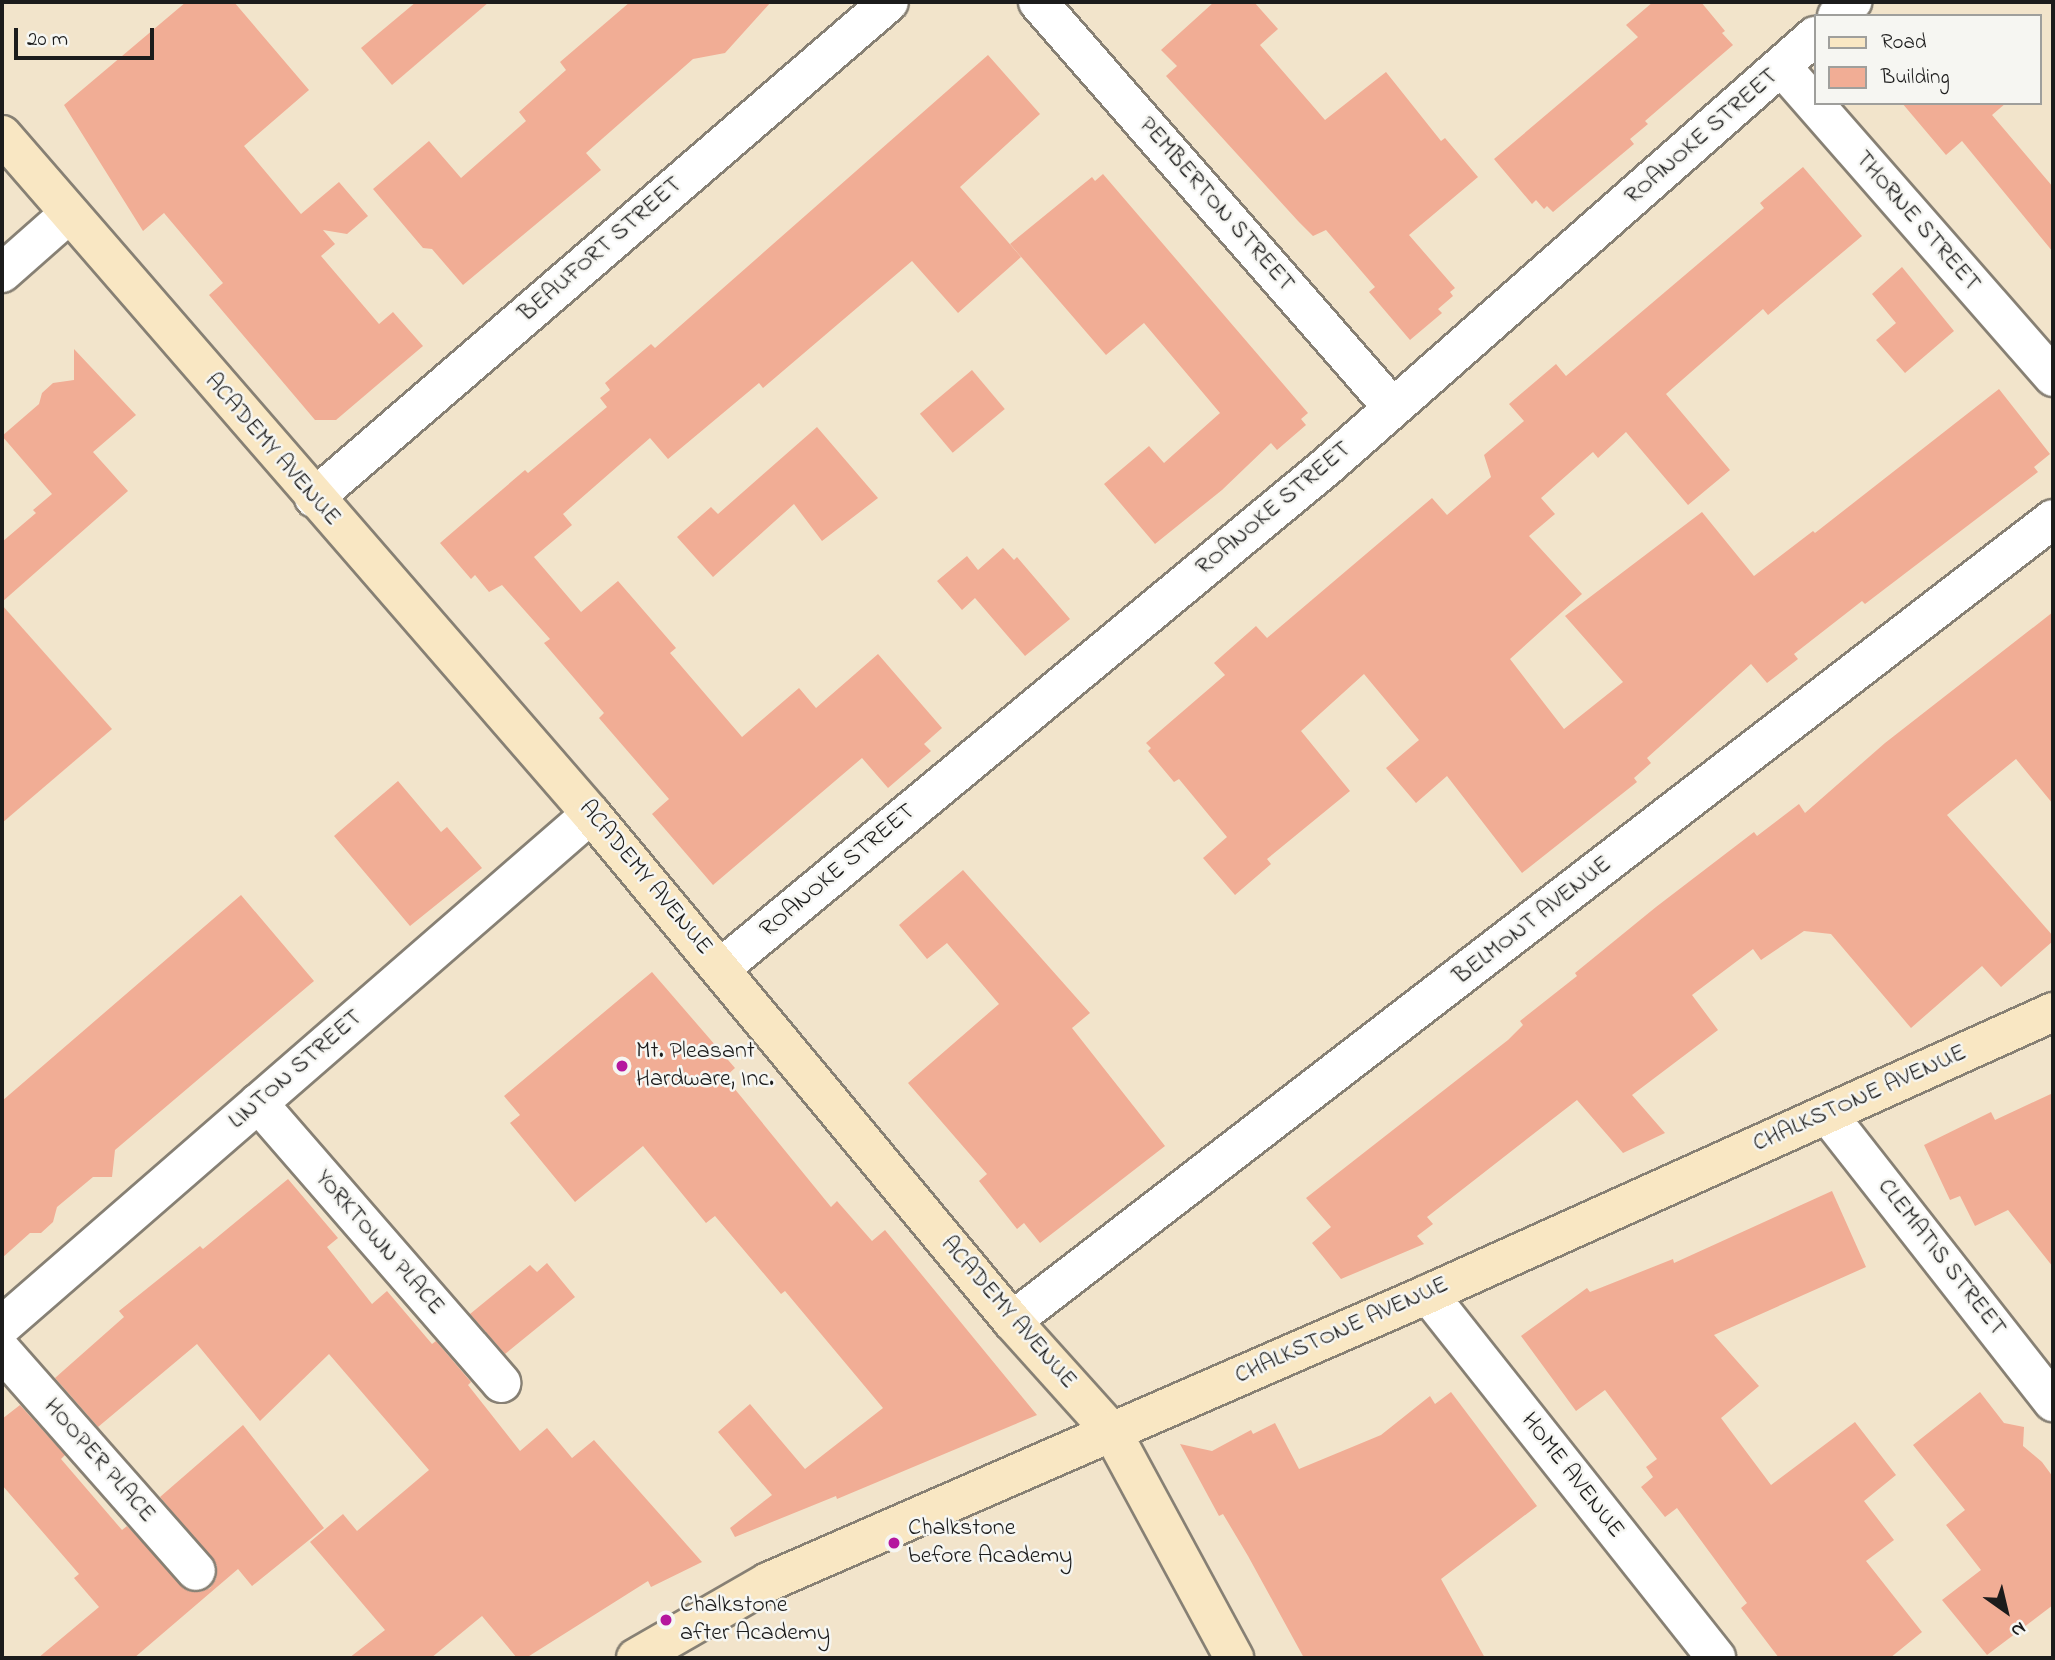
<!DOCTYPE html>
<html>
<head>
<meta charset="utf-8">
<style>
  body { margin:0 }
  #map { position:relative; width:2055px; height:1660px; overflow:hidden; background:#f2e4cb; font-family:"Indie Flower",sans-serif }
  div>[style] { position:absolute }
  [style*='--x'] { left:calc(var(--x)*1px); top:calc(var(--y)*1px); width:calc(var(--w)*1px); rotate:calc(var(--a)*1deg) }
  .building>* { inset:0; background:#f1ad95; transform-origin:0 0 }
  .roads { filter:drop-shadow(2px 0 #878074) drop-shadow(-2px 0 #878074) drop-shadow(0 2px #878074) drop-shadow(0 -2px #878074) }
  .street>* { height:38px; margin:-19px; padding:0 19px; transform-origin:19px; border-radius:19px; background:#fff }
  .secondary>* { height:38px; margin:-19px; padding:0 19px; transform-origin:19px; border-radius:19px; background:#f9e7c3 }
  .dots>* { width:19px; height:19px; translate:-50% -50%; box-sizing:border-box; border:4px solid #f6f6f2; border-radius:50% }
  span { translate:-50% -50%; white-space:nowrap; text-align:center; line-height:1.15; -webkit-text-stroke:5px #f6f6f2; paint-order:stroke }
  .street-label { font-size:24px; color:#1c1c1c }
  .poi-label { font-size:24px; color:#1c1c1c }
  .left { translate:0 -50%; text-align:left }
  .frame { position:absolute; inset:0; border:4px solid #1c1c1c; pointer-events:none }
  .legend { position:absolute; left:1814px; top:14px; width:228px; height:91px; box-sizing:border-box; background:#f6f6f2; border:2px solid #9f9f9c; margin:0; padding:9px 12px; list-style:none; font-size:21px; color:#1c1c1c }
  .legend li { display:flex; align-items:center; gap:14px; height:35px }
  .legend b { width:35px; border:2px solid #9f9f9c }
  .north { position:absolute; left:1971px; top:1576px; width:70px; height:70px; -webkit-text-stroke:5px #f6f6f2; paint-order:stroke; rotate:146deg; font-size:19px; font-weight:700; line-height:28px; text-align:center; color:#1c1c1c }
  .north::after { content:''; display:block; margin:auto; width:24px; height:32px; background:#1c1c1c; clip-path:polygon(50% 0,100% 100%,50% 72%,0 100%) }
  .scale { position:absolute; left:14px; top:28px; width:140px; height:32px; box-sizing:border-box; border:4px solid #1c1c1c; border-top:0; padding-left:9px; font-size:21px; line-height:24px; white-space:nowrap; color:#1c1c1c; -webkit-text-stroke:5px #f6f6f2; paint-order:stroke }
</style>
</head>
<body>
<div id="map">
  <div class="building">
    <i style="clip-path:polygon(186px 2px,234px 2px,309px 90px,244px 146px,301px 214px,339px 182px,368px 216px,347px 234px,323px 230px,335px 244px,321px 256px,379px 324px,393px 312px,423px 346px,336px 420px,315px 420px,209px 295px,223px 283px,164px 213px,143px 231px,64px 105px)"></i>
    <i style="clip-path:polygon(416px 2px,489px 2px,392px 85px,361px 48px)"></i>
    <i style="clip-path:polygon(630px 2px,771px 2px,725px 53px,693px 59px,586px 153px,601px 170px,463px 285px,432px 249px,423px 248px,373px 189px,429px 141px,461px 178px,526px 121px,519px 112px,566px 70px,560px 62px)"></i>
    <i style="clip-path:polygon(1214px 2px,1254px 2px,1278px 29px,1260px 45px,1325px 120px,1386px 72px,1441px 141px,1445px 138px,1478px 177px,1409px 235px,1455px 288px,1450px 292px,1453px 296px,1438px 309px,1442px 313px,1410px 340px,1369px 292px,1375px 287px,1326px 230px,1313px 236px,1298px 221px,1166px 76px,1177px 66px,1161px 50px)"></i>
    <i style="clip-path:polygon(1653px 2px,1701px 2px,1725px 31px,1722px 33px,1733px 45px,1645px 121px,1648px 124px,1630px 139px,1634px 144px,1553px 212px,1547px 206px,1544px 209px,1536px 200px,1532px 204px,1494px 159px,1638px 37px,1626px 25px)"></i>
    <i style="clip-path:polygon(988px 55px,1040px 114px,960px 187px,1021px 257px,958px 313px,912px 261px,763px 388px,759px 383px,668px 459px,650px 438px,563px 514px,572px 525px,534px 557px,581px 612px,618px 581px,676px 648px,670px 653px,742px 737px,799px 688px,816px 708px,878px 654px,942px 728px,924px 744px,931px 751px,888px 788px,862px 758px,713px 885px,652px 814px,669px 799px,599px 718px,604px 713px,544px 643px,550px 639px,502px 585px,489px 592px,475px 575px,471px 579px,440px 543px,525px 470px,528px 473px,607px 407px,600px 398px,610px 390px,605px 383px,651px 344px,655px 348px)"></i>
    <i style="clip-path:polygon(1902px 103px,2006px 103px,1992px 115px,2053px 187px,2053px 252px,1962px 141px,1946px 155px)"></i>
    <i style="clip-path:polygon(1803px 167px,1862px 236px,1768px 315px,1763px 309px,1666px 394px,1730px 470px,1688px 505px,1626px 432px,1598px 458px,1593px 452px,1541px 498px,1555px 514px,1529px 536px,1582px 594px,1510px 659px,1564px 729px,1623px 682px,1565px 616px,1702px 512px,1754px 576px,1813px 531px,1815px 533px,1999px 389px,2050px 454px,2034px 467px,2038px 472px,1865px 604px,1862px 601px,1794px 654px,1798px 659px,1767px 683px,1751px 664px,1647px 758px,1651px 763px,1634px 778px,1637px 782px,1522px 873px,1447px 776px,1416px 803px,1386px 768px,1419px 740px,1364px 674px,1301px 731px,1350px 791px,1267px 859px,1271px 864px,1235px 895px,1203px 858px,1227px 837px,1179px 779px,1174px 782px,1148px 751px,1151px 748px,1146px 743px,1225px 675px,1214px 663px,1256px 626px,1267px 638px,1432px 498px,1447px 515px,1491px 477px,1484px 455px,1524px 421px,1509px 404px,1556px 364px,1566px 376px,1764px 208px,1760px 203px)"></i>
    <i style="clip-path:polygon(1103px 174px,1308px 413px,1301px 419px,1306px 425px,1277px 450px,1271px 443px,1222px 490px,1155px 544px,1104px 484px,1149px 446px,1164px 463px,1220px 413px,1144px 323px,1106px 355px,1010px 244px,1092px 177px,1095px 181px)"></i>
    <i style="clip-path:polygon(1902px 267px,1954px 331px,1905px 373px,1876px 340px,1896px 323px,1872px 294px)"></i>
    <i style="clip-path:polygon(74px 349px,136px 415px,93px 452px,128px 491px,2px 602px,2px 542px,36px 513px,33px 510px,52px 494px,2px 436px,39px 404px,42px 393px,53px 383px,74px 380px)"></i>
    <i style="left:972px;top:370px;width:51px;height:68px;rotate:50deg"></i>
    <i style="clip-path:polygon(817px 427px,878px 498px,822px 541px,794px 504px,713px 577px,677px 537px,711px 507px,718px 514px)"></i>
    <i style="clip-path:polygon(1003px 548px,1014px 560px,1017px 557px,1070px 619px,1025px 656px,975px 598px,962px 610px,937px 581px,967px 556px,978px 570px)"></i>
    <i style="clip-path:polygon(2px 605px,112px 729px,2px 823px)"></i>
    <i style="clip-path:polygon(2053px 612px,2053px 804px,2016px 759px,1947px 815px,2053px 936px,2053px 941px,2001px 987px,1982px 966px,1911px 1028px,1831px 934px,1804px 931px,1761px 960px,1753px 949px,1692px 995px,1718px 1030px,1632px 1095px,1665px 1133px,1623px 1153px,1577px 1100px,1427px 1217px,1433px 1224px,1417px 1236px,1424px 1244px,1341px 1279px,1312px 1243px,1331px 1227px,1306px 1198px,1508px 1040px,1523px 1025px,1520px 1021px,1577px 976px,1575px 973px,1656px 907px,1754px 832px,1757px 836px,1799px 804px,1805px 813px,1885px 743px)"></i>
    <i style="clip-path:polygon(398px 781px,441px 832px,447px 827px,482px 868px,410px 926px,334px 836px)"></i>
    <i style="clip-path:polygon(963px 870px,1090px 1013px,1072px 1028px,1165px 1146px,1040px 1243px,1024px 1223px,1017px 1229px,979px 1181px,987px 1174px,908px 1083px,999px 1004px,947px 943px,927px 959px,899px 925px)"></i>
    <i style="clip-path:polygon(241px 895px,314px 981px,115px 1150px,112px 1177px,93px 1177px,57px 1207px,53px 1222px,41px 1233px,30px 1233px,2px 1258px,2px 1101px)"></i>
    <i style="clip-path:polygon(652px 972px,735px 1068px,725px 1077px,831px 1207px,837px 1201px,872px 1241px,885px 1230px,1037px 1415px,837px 1499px,836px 1496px,735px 1537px,730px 1528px,772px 1495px,718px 1432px,750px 1404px,805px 1469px,883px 1408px,785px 1291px,781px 1294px,715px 1216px,706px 1223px,643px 1146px,575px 1202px,510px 1123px,520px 1115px,504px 1096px)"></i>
    <i style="clip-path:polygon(2053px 1093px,2053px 1267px,2008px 1210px,1975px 1226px,1960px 1196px,1950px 1200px,1924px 1145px,1991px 1112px,1995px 1120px)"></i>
    <i style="clip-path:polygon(288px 1179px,338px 1238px,327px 1247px,372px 1304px,387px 1291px,432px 1344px,436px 1341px,471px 1382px,468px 1385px,520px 1451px,547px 1428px,572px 1458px,594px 1440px,702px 1562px,651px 1587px,648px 1581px,526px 1658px,517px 1658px,482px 1616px,431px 1658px,349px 1658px,385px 1630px,310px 1542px,343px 1514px,357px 1531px,429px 1470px,329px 1354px,260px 1421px,197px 1344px,98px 1427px,55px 1378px,124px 1317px,119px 1311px,200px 1246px,203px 1249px)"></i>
    <i style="clip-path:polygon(1832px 1191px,1866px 1267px,1714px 1335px,1759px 1386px,1721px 1418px,1771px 1485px,1855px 1422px,1896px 1475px,1864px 1501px,1894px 1540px,1866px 1561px,1922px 1632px,1890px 1658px,1779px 1658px,1741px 1608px,1747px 1603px,1677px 1508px,1665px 1517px,1641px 1487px,1653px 1477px,1646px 1467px,1657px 1459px,1605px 1390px,1576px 1411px,1521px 1336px,1587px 1288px,1590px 1292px,1673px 1259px,1674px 1263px)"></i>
    <i style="clip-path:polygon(547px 1263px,575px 1297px,505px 1354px,470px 1314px,530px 1265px,537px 1272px)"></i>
    <i style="clip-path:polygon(1451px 1392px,1537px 1506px,1441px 1579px,1485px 1658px,1304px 1658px,1248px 1556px,1223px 1514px,1219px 1516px,1180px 1444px,1212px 1451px,1251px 1430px,1253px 1434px,1275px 1423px,1299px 1469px,1381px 1435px,1430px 1396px,1435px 1404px)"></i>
    <i style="clip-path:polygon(1980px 1392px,2004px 1423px,2024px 1427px,2023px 1446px,2042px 1462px,2053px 1477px,2053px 1605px,1987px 1655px,1942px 1600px,1981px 1570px,1946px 1525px,1965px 1510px,1913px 1445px)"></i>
    <i style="clip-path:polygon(20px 1405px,65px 1455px,61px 1459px,122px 1530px,127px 1526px,188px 1591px,200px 1592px,210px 1588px,216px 1579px,217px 1566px,160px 1497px,243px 1425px,324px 1528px,252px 1586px,238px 1569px,134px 1658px,38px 1658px,99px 1607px,74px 1578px,79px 1574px,2px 1485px,2px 1419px)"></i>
  </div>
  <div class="roads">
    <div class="street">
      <i style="--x:1038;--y:2;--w:539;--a:48.83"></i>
      <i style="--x:1837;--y:16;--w:21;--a:-43"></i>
      <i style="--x:1782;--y:67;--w:412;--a:48.8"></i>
      <i style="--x:2;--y:273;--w:89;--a:-41.4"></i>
      <i style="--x:314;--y:498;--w:759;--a:-40.78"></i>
      <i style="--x:721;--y:968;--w:786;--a:-39.63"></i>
      <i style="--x:1326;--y:467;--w:652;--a:-41.39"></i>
      <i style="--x:258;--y:1103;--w:371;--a:49"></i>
      <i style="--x:1828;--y:1115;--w:365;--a:51.9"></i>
      <i style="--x:1428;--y:1294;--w:464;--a:51.6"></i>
      <i style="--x:1012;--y:1321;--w:1314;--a:-37.61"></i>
      <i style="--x:2;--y:1326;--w:780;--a:-41"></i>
      <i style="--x:2;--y:1351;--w:293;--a:48.6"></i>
    </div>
    <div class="secondary">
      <i style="--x:2;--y:135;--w:899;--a:49.06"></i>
      <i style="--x:591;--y:814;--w:659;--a:50.29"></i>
      <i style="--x:1012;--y:1321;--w:149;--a:48"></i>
      <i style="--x:1112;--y:1432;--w:257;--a:61.6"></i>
      <i style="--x:636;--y:1658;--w:152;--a:-29.9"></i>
      <i style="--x:768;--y:1582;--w:720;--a:-23.57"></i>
      <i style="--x:1428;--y:1294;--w:686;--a:-24.28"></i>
    </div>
  </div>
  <div class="dots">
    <i style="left:622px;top:1066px;background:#b5179e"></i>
    <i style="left:894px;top:1543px;background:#b5179e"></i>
    <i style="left:666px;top:1620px;background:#b5179e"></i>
  </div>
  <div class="street-label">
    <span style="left:1702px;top:137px;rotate:-41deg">ROANOKE STREET</span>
    <span style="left:1216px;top:205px;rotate:49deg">PEMBERTON STREET</span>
    <span style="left:1917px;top:222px;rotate:49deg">THORNE STREET</span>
    <span style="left:601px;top:250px;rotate:-41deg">BEAUFORT STREET</span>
    <span style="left:272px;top:450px;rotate:49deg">ACADEMY AVENUE</span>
    <span style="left:1274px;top:509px;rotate:-40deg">ROANOKE STREET</span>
    <span style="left:838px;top:871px;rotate:-40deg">ROANOKE STREET</span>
    <span style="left:645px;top:878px;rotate:50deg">ACADEMY AVENUE</span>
    <span style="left:1533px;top:921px;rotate:-38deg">BELMONT AVENUE</span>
    <span style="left:296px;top:1070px;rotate:-41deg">LINTON STREET</span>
    <span style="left:1860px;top:1099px;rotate:-24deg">CHALKSTONE AVENUE</span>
    <span style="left:379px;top:1243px;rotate:49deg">YORKTOWN PLACE</span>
    <span style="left:1941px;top:1258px;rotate:52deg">CLEMATIS STREET</span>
    <span style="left:1008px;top:1313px;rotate:49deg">ACADEMY AVENUE</span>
    <span style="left:1342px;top:1331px;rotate:-24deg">CHALKSTONE AVENUE</span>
    <span style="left:99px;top:1461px;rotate:49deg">HOOPER PLACE</span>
    <span style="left:1572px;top:1476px;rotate:52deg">HOME AVENUE</span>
  </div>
  <div class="poi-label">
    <span class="left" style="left:636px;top:1066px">Mt. Pleasant<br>Hardware, Inc.</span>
    <span class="left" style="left:908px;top:1543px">Chalkstone<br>before Academy</span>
    <span class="left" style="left:680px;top:1620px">Chalkstone<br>after Academy</span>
  </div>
  <div class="frame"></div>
  <ul class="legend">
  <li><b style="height:9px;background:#f9e7c3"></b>Road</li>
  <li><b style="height:19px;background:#f1ad95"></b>Building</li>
  </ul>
  <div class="north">N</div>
  <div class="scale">20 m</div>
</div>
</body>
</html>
